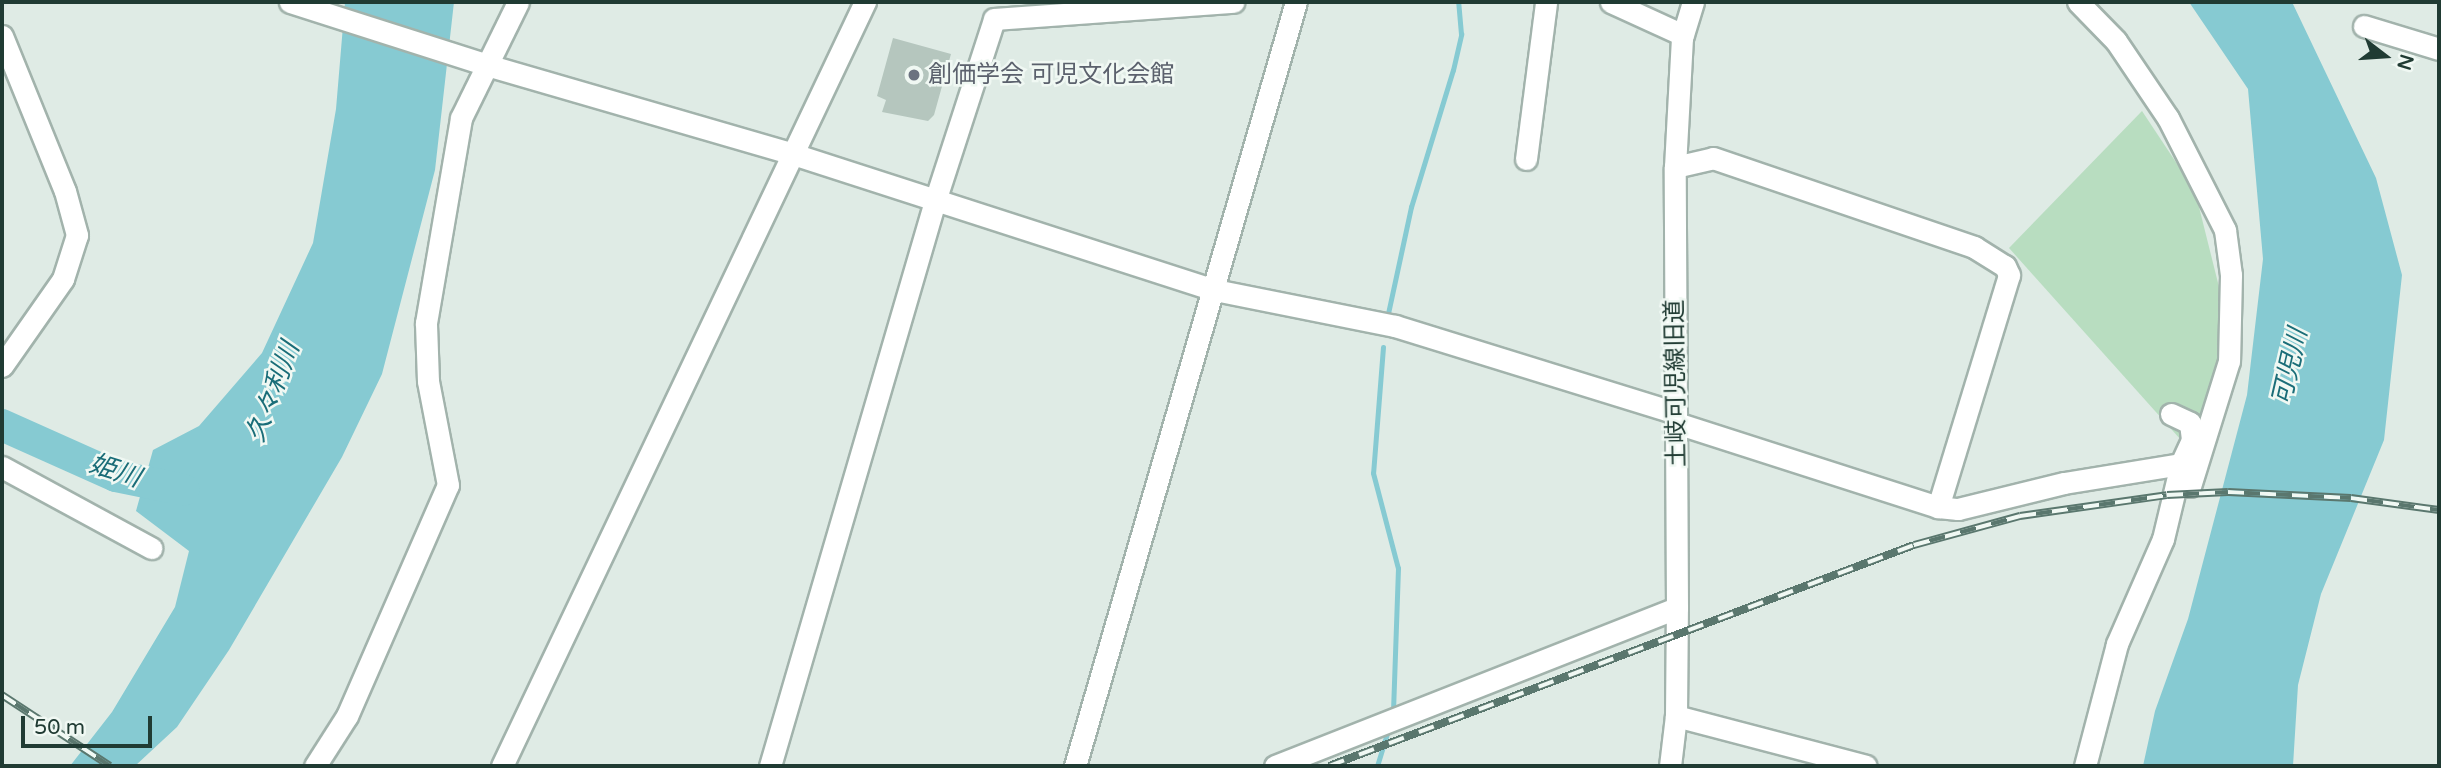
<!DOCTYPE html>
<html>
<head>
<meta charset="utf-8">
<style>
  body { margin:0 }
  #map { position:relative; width:2441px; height:768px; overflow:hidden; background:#dfebe5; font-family:"Varela Round","Noto Sans JP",sans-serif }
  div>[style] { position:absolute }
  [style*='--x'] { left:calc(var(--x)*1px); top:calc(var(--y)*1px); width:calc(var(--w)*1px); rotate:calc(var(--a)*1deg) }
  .green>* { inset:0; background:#b8ddc0 }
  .water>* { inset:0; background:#86cad2 }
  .stream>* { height:5px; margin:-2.5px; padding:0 2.5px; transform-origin:2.5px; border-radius:2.5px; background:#86cad2 }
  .river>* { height:32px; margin:-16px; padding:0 16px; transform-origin:16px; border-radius:16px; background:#86cad2 }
  .building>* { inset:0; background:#b5c6be }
  .roads { filter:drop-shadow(2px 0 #a2b3ac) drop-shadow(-2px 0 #a2b3ac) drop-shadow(0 2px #a2b3ac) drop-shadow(0 -2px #a2b3ac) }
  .minor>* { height:21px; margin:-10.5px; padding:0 10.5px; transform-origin:10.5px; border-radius:10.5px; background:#fff }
  .rail>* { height:8px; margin-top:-4px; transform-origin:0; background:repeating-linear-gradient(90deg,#f0f8f3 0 16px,#5a776e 0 32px); box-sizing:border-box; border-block:2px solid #5a776e }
  .dots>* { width:19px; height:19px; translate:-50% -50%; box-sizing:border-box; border:4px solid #f0f8f3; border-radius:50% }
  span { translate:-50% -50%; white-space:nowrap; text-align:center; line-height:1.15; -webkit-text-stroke:5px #f0f8f3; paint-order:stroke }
  .worship-label { font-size:24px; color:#5b616d }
  .left { translate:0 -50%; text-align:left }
  .street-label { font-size:24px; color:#203b33 }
  .water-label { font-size:26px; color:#1a6d78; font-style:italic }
  .frame { position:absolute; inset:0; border:4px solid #203b33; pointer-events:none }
  .north { position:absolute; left:2350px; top:21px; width:70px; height:70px; -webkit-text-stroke:5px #f0f8f3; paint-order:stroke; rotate:107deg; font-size:19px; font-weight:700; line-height:28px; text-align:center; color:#203b33 }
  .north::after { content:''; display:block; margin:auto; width:24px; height:32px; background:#203b33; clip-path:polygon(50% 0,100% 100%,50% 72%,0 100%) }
  .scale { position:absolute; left:21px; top:716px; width:131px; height:32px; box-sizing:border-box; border:4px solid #203b33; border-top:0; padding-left:9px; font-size:21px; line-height:24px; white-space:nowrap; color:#203b33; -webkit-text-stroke:5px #f0f8f3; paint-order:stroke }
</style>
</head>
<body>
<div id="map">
  <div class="green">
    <i style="clip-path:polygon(2142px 111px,2195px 191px,2219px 287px,2221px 363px,2205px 423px,2181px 440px,2009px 248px)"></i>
  </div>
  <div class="water">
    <i style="clip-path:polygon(345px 2px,454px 2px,435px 170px,382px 374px,342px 457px,229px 650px,177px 727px,135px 766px,70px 766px,112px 712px,175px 607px,189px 551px,136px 511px,153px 450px,199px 426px,262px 353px,313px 243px,336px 109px)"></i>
    <i style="clip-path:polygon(2189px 2px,2292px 2px,2376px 178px,2402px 275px,2384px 440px,2321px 594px,2298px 685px,2293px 766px,2143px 766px,2155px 711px,2188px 619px,2247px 395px,2263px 259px,2248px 89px)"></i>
  </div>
  <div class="stream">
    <i style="--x:1387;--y:318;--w:114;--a:-77.8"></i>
    <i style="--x:1411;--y:207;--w:143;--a:-73"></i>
    <i style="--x:1453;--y:70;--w:37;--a:-77"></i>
    <i style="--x:1461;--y:34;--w:32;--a:-95"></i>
    <i style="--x:1383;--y:347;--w:126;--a:94.5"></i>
    <i style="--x:1373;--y:473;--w:98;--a:75.3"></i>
    <i style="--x:1398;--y:568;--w:145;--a:92"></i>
    <i style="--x:1377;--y:766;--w:39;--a:-73"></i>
  </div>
  <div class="river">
    <i style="--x:2;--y:425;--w:125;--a:24.1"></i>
    <i style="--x:116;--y:476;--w:69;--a:11.6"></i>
  </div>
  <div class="building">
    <i style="clip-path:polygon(893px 38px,951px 54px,934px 115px,928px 121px,882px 112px,886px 100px,877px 96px)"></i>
  </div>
  <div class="roads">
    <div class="minor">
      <i style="--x:290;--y:2;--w:207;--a:17.7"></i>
      <i style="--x:487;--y:65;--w:319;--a:16.2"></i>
      <i style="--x:793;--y:154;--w:438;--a:17.9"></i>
      <i style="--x:1210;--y:289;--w:189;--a:11.3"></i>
      <i style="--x:1395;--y:326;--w:294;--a:17.2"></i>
      <i style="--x:1611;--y:2;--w:79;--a:24.6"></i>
      <i style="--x:2078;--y:2;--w:54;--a:45.7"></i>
      <i style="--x:2116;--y:41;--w:93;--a:56"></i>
      <i style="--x:2168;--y:118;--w:126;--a:63"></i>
      <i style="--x:2225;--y:230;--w:45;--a:82.4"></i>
      <i style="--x:2231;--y:275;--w:86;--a:91.3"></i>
      <i style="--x:2229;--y:361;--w:131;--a:107.3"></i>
      <i style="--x:2364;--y:26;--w:78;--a:17"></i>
      <i style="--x:2;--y:36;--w:167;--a:67.9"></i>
      <i style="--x:65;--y:191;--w:46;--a:74.7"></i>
      <i style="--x:77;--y:235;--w:46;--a:107.7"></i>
      <i style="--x:63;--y:279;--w:106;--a:125"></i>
      <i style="--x:1526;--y:159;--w:158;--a:-82.7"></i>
      <i style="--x:1675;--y:167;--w:39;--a:-13"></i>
      <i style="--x:1713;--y:158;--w:276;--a:18.8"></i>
      <i style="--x:1974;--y:247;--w:36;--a:32"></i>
      <i style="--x:2005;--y:266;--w:10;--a:66"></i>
      <i style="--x:2009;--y:275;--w:243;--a:107"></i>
      <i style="--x:1938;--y:507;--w:274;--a:-162.2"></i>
      <i style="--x:2171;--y:414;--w:21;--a:25"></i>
      <i style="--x:2190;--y:423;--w:17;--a:83"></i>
      <i style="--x:2192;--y:440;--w:26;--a:115"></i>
      <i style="--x:2;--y:467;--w:170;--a:28.5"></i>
      <i style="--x:1938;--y:507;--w:20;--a:6"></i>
      <i style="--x:1958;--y:509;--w:109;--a:-13.8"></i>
      <i style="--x:2064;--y:483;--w:119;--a:-9.2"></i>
      <i style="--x:2181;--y:464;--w:77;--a:103.5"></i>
      <i style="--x:2163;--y:539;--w:115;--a:113.7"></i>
      <i style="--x:2117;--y:644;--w:126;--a:104.7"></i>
      <i style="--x:1676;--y:716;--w:196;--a:14.7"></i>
      <i style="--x:315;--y:766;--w:59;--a:-57.4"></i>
      <i style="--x:347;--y:716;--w:252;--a:-66.4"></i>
      <i style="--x:448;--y:485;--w:106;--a:-100.9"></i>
      <i style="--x:428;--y:381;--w:58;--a:-92"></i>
      <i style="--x:426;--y:323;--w:208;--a:-80.3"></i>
      <i style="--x:461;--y:118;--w:129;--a:-63.8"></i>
      <i style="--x:502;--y:766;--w:846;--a:-64.59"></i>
      <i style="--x:770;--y:766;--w:589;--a:-73.72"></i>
      <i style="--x:935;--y:201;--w:191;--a:-72"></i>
      <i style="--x:994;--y:19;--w:240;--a:-4.1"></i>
      <i style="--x:1075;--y:766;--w:795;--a:-73.87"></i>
      <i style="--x:1275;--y:766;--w:432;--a:-21.5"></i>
      <i style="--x:1670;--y:766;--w:50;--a:-83.2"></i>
      <i style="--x:1676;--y:716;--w:108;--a:-89.5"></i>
      <i style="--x:1677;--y:608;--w:441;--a:-90.3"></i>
      <i style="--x:1675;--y:167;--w:129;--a:-86.9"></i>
      <i style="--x:1682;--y:38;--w:38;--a:-73"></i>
    </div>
  </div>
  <div class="rail">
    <i style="--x:2;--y:695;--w:129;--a:33.3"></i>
    <i style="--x:1329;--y:766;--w:625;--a:-20.7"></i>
    <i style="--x:1914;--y:545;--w:110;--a:-15.3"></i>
    <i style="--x:2020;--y:516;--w:148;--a:-8.1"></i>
    <i style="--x:2167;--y:495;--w:61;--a:-2.8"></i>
    <i style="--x:2228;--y:492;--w:123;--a:2.8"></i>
    <i style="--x:2351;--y:498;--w:89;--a:7.8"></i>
  </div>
  <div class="dots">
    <i style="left:914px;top:75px;background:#6b7280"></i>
  </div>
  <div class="worship-label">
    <span class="left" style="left:928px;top:75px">創価学会 可児文化会館</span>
  </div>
  <div class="street-label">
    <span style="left:1676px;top:383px;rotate:-91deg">土岐可児線旧道</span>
  </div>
  <div class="water-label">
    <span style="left:2290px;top:367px;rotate:-77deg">可児川</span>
    <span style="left:273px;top:392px;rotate:-69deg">久々利川</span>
    <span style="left:115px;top:471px;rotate:18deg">姫川</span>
  </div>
  <div class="frame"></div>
  <div class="north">N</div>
  <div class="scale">50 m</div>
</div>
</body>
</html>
